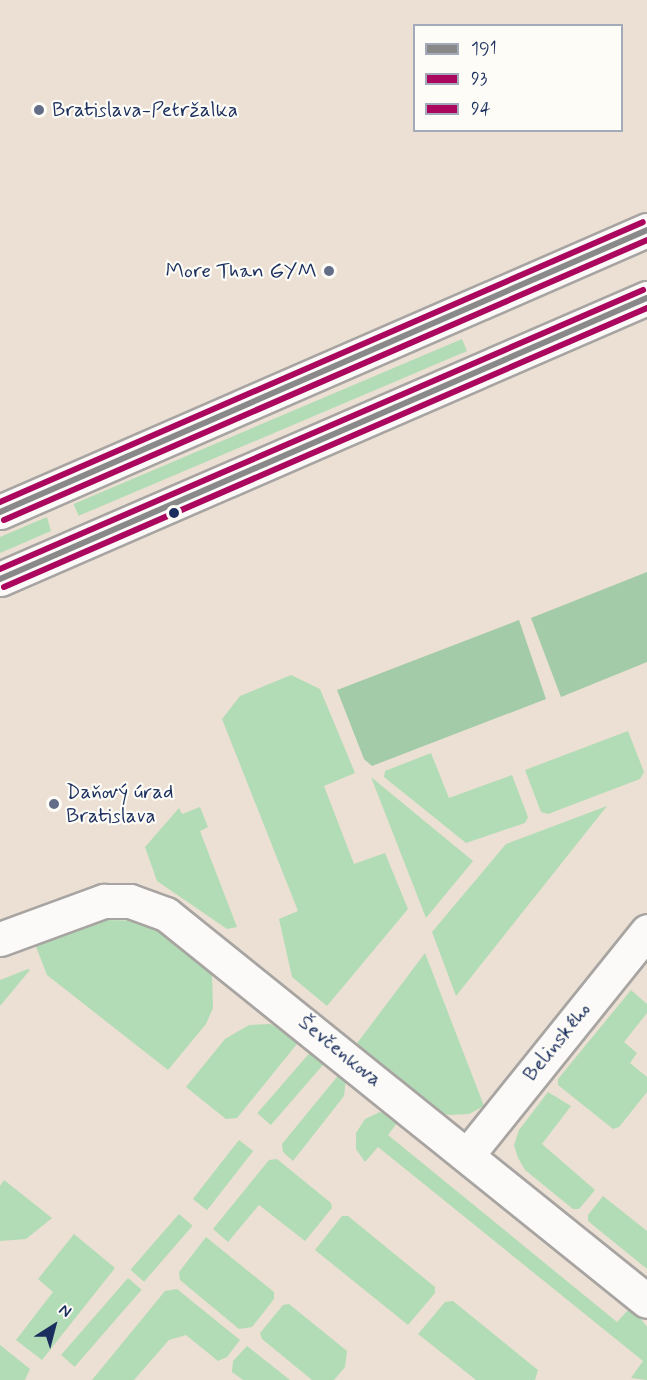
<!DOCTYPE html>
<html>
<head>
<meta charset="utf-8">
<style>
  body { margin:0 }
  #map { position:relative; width:647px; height:1380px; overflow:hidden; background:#ebe0d3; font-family:Mynerve,sans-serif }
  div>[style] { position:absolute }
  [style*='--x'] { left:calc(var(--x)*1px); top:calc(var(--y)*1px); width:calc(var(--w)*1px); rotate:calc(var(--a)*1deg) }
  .green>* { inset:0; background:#b2dcb5; transform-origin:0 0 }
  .forest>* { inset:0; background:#a4cba8 }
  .roads { filter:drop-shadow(2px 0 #a7a4a2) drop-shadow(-2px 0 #a7a4a2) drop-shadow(0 2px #a7a4a2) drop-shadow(0 -2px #a7a4a2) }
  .minor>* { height:33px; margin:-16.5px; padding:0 16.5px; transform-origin:16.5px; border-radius:16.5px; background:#fcfaf8 }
  .major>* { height:33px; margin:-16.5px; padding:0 16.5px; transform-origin:16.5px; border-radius:16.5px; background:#fcfaf8 }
  .bus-1>* { height:6px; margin:-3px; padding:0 3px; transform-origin:3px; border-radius:3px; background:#898989 }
  .bus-2>* { height:6px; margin:-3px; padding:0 3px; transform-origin:3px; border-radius:3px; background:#ab075f }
  .bus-3>* { height:6px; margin:-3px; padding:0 3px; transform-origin:3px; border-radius:3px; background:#ab075f }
  .dots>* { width:16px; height:16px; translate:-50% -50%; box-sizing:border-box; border:3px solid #fdfcf7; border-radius:50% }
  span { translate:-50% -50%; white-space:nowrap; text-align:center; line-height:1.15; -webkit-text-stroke:4.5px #fdfcf7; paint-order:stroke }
  .poi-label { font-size:21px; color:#1b2f5e }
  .left { translate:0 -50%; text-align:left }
  .right { translate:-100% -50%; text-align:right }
  .street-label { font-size:21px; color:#1b2f5e }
  .legend { position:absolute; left:413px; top:24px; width:210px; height:108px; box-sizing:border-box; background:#fdfcf7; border:2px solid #a3aaba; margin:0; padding:8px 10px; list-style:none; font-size:18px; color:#1b2f5e }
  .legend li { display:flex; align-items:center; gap:12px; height:30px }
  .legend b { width:30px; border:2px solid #a3aaba }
  .north { position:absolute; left:24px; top:1296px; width:60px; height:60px; -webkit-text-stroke:4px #fdfcf7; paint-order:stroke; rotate:36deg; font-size:16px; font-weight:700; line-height:24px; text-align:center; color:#1b2f5e }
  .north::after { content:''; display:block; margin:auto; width:21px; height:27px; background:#1b2f5e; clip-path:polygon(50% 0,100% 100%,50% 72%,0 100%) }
</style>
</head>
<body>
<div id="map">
  <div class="green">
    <i style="left:462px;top:339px;width:13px;height:422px;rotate:67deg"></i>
    <i style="clip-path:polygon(47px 517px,51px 531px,0 553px,0 537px)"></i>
    <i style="clip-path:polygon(291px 675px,320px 689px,355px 773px,324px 786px,354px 864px,385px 853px,408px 909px,327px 1006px,292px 977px,279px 919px,298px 911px,222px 719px,240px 696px)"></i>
    <i style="clip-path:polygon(628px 731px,644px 772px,640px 779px,548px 814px,541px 812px,525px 770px)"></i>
    <i style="clip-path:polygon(431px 753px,449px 798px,512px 775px,528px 817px,525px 823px,466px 843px,384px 777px,385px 771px)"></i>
    <i style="clip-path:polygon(371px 777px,473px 861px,426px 918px)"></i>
    <i style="clip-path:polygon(607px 806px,456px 996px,432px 932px,506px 844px)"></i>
    <i style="clip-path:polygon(200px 807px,208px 827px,200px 831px,237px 927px,227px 929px,157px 881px,145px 847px,179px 808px,182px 814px)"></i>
    <i style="clip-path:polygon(104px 920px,145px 921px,203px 960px,212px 974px,213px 1008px,206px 1024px,168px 1070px,47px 975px,35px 944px)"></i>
    <i style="clip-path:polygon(425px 953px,484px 1106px,469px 1114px,449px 1115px,429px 1109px,355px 1046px)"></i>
    <i style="clip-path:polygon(28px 969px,30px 970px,0 1006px,0 980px)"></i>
    <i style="clip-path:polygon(631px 990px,647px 1004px,647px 1013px,624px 1042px,637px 1053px,630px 1063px,647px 1077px,647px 1092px,619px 1127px,613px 1129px,558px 1085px,558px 1079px)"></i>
    <i style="clip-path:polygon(270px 1024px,301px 1039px,237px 1118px,226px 1119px,186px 1087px,225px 1039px,249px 1025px)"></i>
    <i style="left:313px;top:1049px;width:18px;height:85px;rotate:41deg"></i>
    <i style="clip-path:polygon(341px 1072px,346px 1078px,344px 1096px,293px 1161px,283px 1152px,282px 1144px)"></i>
    <i style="clip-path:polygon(548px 1092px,571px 1106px,542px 1144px,595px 1190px,579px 1209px,573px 1209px,525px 1170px,518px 1158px,514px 1145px,519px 1130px)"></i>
    <i style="clip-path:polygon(380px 1112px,400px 1119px,388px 1135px,617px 1322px,630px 1308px,639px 1316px,647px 1327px,647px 1380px,631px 1378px,643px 1361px,378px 1147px,365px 1162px,356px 1149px,356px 1133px,365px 1119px)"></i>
    <i style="left:239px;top:1140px;width:18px;height:75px;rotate:38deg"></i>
    <i style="clip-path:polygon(277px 1159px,331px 1203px,332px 1208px,305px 1241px,259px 1205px,228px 1242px,213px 1229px,269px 1160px)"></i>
    <i style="clip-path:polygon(4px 1180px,52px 1218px,26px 1239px,0 1241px,0 1186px)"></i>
    <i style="clip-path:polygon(603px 1196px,647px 1231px,647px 1269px,588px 1221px,588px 1215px)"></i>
    <i style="left:179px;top:1214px;width:18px;height:74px;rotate:41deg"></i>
    <i style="clip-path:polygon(342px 1216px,348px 1216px,435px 1287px,435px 1293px,408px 1325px,315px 1250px)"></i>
    <i style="clip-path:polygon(74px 1234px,115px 1268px,42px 1360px,16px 1340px,53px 1292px,38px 1279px)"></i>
    <i style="clip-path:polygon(206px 1237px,274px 1292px,274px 1299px,252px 1327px,239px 1329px,180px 1280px,179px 1272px)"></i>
    <i style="left:128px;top:1278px;width:18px;height:102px;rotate:41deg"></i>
    <i style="clip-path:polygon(177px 1289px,240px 1340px,227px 1357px,218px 1361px,186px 1335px,169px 1340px,134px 1380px,92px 1380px,165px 1291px)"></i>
    <i style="clip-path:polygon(453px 1301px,538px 1370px,535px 1380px,476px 1380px,418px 1334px,445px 1302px)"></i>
    <i style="clip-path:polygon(289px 1304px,347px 1351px,345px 1367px,334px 1380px,312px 1380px,262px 1339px,260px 1333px,283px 1305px)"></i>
    <i style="clip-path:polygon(0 1345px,30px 1369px,25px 1380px,0 1380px)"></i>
    <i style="clip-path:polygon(247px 1346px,290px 1380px,243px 1380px,232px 1372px,233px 1361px)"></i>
  </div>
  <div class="forest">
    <i style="clip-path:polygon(647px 572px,647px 662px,561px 697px,531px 618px)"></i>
    <i style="clip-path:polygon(519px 620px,546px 699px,372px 766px,364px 759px,337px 690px)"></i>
  </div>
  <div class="roads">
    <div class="minor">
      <i style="--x:0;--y:939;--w:111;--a:-20.1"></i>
      <i style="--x:104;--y:901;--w:26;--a:0"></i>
      <i style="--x:130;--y:901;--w:38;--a:20"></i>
      <i style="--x:166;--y:914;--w:617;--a:38.82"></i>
      <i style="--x:468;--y:1154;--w:286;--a:-51.2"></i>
    </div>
    <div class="major">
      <i style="--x:0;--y:512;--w:706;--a:-23.55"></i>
      <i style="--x:0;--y:579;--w:705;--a:-23.48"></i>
    </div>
  </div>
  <div class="bus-1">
    <i style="--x:0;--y:512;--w:706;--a:-23.55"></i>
    <i style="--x:0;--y:579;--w:705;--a:-23.48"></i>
  </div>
  <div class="bus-2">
    <i style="--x:4;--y:520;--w:701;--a:-23.53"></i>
    <i style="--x:4;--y:587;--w:701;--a:-23.46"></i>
  </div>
  <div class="bus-3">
    <i style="--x:0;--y:502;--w:701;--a:-23.53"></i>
    <i style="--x:0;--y:569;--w:701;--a:-23.46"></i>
  </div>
  <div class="dots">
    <i style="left:39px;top:110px;background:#646d87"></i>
    <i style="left:329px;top:271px;background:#646d87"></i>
    <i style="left:174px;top:513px;background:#1b2f5e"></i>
    <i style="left:54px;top:804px;background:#646d87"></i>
  </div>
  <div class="poi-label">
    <span class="left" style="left:52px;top:110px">Bratislava-Petržalka</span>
    <span class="right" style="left:317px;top:271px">More Than GYM</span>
    <span class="left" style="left:66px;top:804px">Daňový úrad<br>Bratislava</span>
  </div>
  <div class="street-label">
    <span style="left:557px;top:1042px;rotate:-51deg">Belinského</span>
    <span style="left:340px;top:1051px;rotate:39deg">Ševčenkova</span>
  </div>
  <ul class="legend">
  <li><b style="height:8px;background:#898989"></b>191</li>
  <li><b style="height:8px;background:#ab075f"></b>93</li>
  <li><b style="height:8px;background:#ab075f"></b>94</li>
  </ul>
  <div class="north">N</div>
</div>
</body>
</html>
